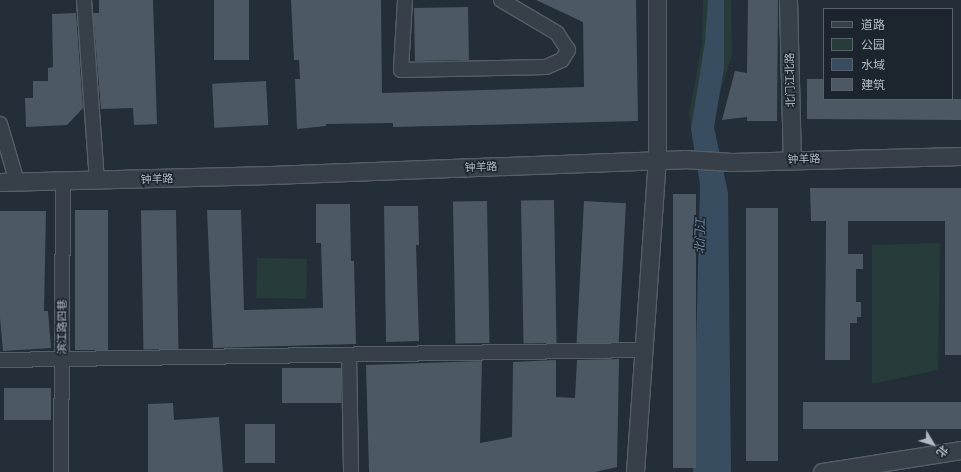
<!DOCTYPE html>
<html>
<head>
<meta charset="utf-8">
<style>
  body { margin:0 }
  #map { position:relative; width:961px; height:472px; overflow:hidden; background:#232e38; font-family:"Space Grotesk","Noto Sans SC",sans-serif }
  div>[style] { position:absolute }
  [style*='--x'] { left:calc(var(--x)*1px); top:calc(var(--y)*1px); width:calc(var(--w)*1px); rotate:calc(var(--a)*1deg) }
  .green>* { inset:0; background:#263b3a; transform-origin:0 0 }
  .water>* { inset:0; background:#394d61 }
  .building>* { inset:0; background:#4c5964; transform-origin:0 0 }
  .roads { filter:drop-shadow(1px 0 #555e67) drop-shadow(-1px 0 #555e67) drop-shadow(0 1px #555e67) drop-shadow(0 -1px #555e67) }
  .minor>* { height:14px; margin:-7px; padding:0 7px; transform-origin:7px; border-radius:7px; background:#374049 }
  .tertiary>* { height:17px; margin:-8.5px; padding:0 8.5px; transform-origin:8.5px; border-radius:8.5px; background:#374049 }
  span { translate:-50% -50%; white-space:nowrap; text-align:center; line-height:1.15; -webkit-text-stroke:3px #1c252e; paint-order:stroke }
  .street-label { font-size:11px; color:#b2bbc5 }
  .water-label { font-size:12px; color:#748ea7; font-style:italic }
  .legend { position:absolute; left:823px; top:8px; width:130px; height:92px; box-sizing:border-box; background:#1c252e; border:1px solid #58616a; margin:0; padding:5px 7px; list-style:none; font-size:12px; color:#b2bbc5 }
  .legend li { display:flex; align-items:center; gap:8px; height:20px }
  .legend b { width:20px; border:1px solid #58616a }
  .north { position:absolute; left:913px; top:424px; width:40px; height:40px; -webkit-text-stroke:3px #1c252e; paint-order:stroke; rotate:128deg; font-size:11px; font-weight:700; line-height:16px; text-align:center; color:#b2bbc5 }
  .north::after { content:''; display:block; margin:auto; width:14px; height:18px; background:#b2bbc5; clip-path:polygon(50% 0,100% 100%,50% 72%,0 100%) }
</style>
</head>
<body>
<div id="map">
  <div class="green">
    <i style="clip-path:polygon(703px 0,731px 0,732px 55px,716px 105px,714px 128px,691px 129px,689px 114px,702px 43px)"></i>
    <i style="clip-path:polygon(940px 243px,938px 370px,872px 384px,872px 245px)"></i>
    <i style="left:257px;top:258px;width:50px;height:40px;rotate:1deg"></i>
  </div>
  <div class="water">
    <i style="clip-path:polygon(708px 0,724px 0,724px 68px,714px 127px,728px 193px,731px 472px,693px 472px,700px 185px,691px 129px,705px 42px)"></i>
  </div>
  <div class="building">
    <i style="clip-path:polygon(99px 0,153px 0,157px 124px,134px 125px,133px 108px,101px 109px,93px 13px,99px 13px)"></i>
    <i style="left:214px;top:0;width:35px;height:60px"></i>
    <i style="clip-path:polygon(291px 0,381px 0,382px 93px,584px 87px,583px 22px,536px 0,636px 0,638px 121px,393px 127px,393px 123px,326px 124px,326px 126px,297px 129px,295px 79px,300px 79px,299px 60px,294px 60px)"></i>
    <i style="clip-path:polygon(748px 0,778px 0,777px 121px,747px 121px,747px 117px,722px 120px,735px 71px,747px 73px)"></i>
    <i style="left:468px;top:7px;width:53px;height:54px;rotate:89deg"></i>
    <i style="clip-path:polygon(76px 13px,83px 108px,67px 125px,26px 127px,25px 98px,33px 98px,33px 81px,48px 81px,48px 68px,53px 67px,52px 14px)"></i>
    <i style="clip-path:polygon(807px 79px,824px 79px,824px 99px,961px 99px,961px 120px,807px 119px)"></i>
    <i style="left:266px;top:81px;width:44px;height:54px;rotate:87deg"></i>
    <i style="clip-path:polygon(810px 188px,961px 188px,961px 355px,945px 355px,945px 221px,848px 221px,848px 254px,863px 254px,863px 269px,856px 269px,856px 302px,861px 302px,861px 317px,857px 317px,857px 323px,850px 323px,850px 360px,825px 360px,826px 221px,811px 221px)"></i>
    <i style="left:673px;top:194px;width:23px;height:274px"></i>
    <i style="left:554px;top:200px;width:143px;height:33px;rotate:89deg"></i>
    <i style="left:487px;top:201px;width:142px;height:34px;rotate:89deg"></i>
    <i style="left:584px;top:201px;width:42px;height:142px;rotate:3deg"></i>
    <i style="clip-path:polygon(316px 204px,350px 204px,351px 261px,354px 261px,356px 344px,213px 348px,207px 210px,241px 210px,244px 310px,323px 308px,321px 243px,316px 243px)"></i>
    <i style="clip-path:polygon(384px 206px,418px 206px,419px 245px,416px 245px,419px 341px,386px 342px)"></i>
    <i style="left:746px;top:208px;width:32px;height:253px"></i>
    <i style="left:108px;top:210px;width:140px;height:33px;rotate:90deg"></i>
    <i style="left:176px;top:210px;width:139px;height:35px;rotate:89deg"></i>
    <i style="clip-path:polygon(0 211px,46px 211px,44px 311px,48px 311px,51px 348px,3px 351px,0 318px)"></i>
    <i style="clip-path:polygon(619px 359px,617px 467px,595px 472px,369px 472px,366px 365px,482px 361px,480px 443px,512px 437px,513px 362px,556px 360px,556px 397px,575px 398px,577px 360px)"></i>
    <i style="left:341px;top:368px;width:35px;height:59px;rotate:90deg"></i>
    <i style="left:4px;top:388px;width:47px;height:32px"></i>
    <i style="left:961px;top:402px;width:27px;height:158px;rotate:90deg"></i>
    <i style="clip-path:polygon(173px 403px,174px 420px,219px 417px,223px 472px,148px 472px,148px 404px)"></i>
    <i style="left:245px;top:424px;width:30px;height:39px"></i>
  </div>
  <div class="roads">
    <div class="minor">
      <i style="--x:84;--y:0;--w:180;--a:85.9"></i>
      <i style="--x:405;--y:0;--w:70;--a:93.3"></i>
      <i style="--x:401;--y:70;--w:145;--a:-1.2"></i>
      <i style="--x:546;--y:67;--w:17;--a:-24"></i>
      <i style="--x:562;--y:60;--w:12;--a:-59"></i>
      <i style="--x:568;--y:50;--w:20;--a:-123"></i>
      <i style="--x:557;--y:33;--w:65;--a:-149.5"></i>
      <i style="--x:0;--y:124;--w:60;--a:73.7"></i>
      <i style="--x:349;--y:355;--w:117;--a:89"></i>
      <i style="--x:0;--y:360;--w:643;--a:-0.89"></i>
      <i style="--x:61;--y:472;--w:291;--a:-89.6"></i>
    </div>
    <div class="tertiary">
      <i style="--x:788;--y:0;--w:159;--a:88.6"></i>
      <i style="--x:0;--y:182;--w:271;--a:-1.5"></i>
      <i style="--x:271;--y:175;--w:413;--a:-2.2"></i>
      <i style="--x:684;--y:159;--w:48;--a:3.6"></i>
      <i style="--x:732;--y:162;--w:229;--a:-1.5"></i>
      <i style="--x:635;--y:472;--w:312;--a:-86"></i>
      <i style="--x:657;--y:161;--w:161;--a:-90"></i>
      <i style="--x:822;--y:472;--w:141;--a:-9"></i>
    </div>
  </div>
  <div class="street-label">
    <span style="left:790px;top:80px;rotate:-91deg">北门江北路</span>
    <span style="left:804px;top:159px;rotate:-1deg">钟羊路</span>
    <span style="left:481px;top:167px;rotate:-2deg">钟羊路</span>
    <span style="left:157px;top:179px;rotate:-2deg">钟羊路</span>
    <span style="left:62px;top:327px;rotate:-90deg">滨江路四巷</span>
  </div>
  <div class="water-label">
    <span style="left:701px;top:236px;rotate:-89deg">北门江</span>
  </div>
  <ul class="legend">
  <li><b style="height:5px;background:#374049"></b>道路</li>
  <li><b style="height:11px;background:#263b3a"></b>公园</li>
  <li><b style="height:11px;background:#394d61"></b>水域</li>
  <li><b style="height:11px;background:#4c5964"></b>建筑</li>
  </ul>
  <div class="north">北</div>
</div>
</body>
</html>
